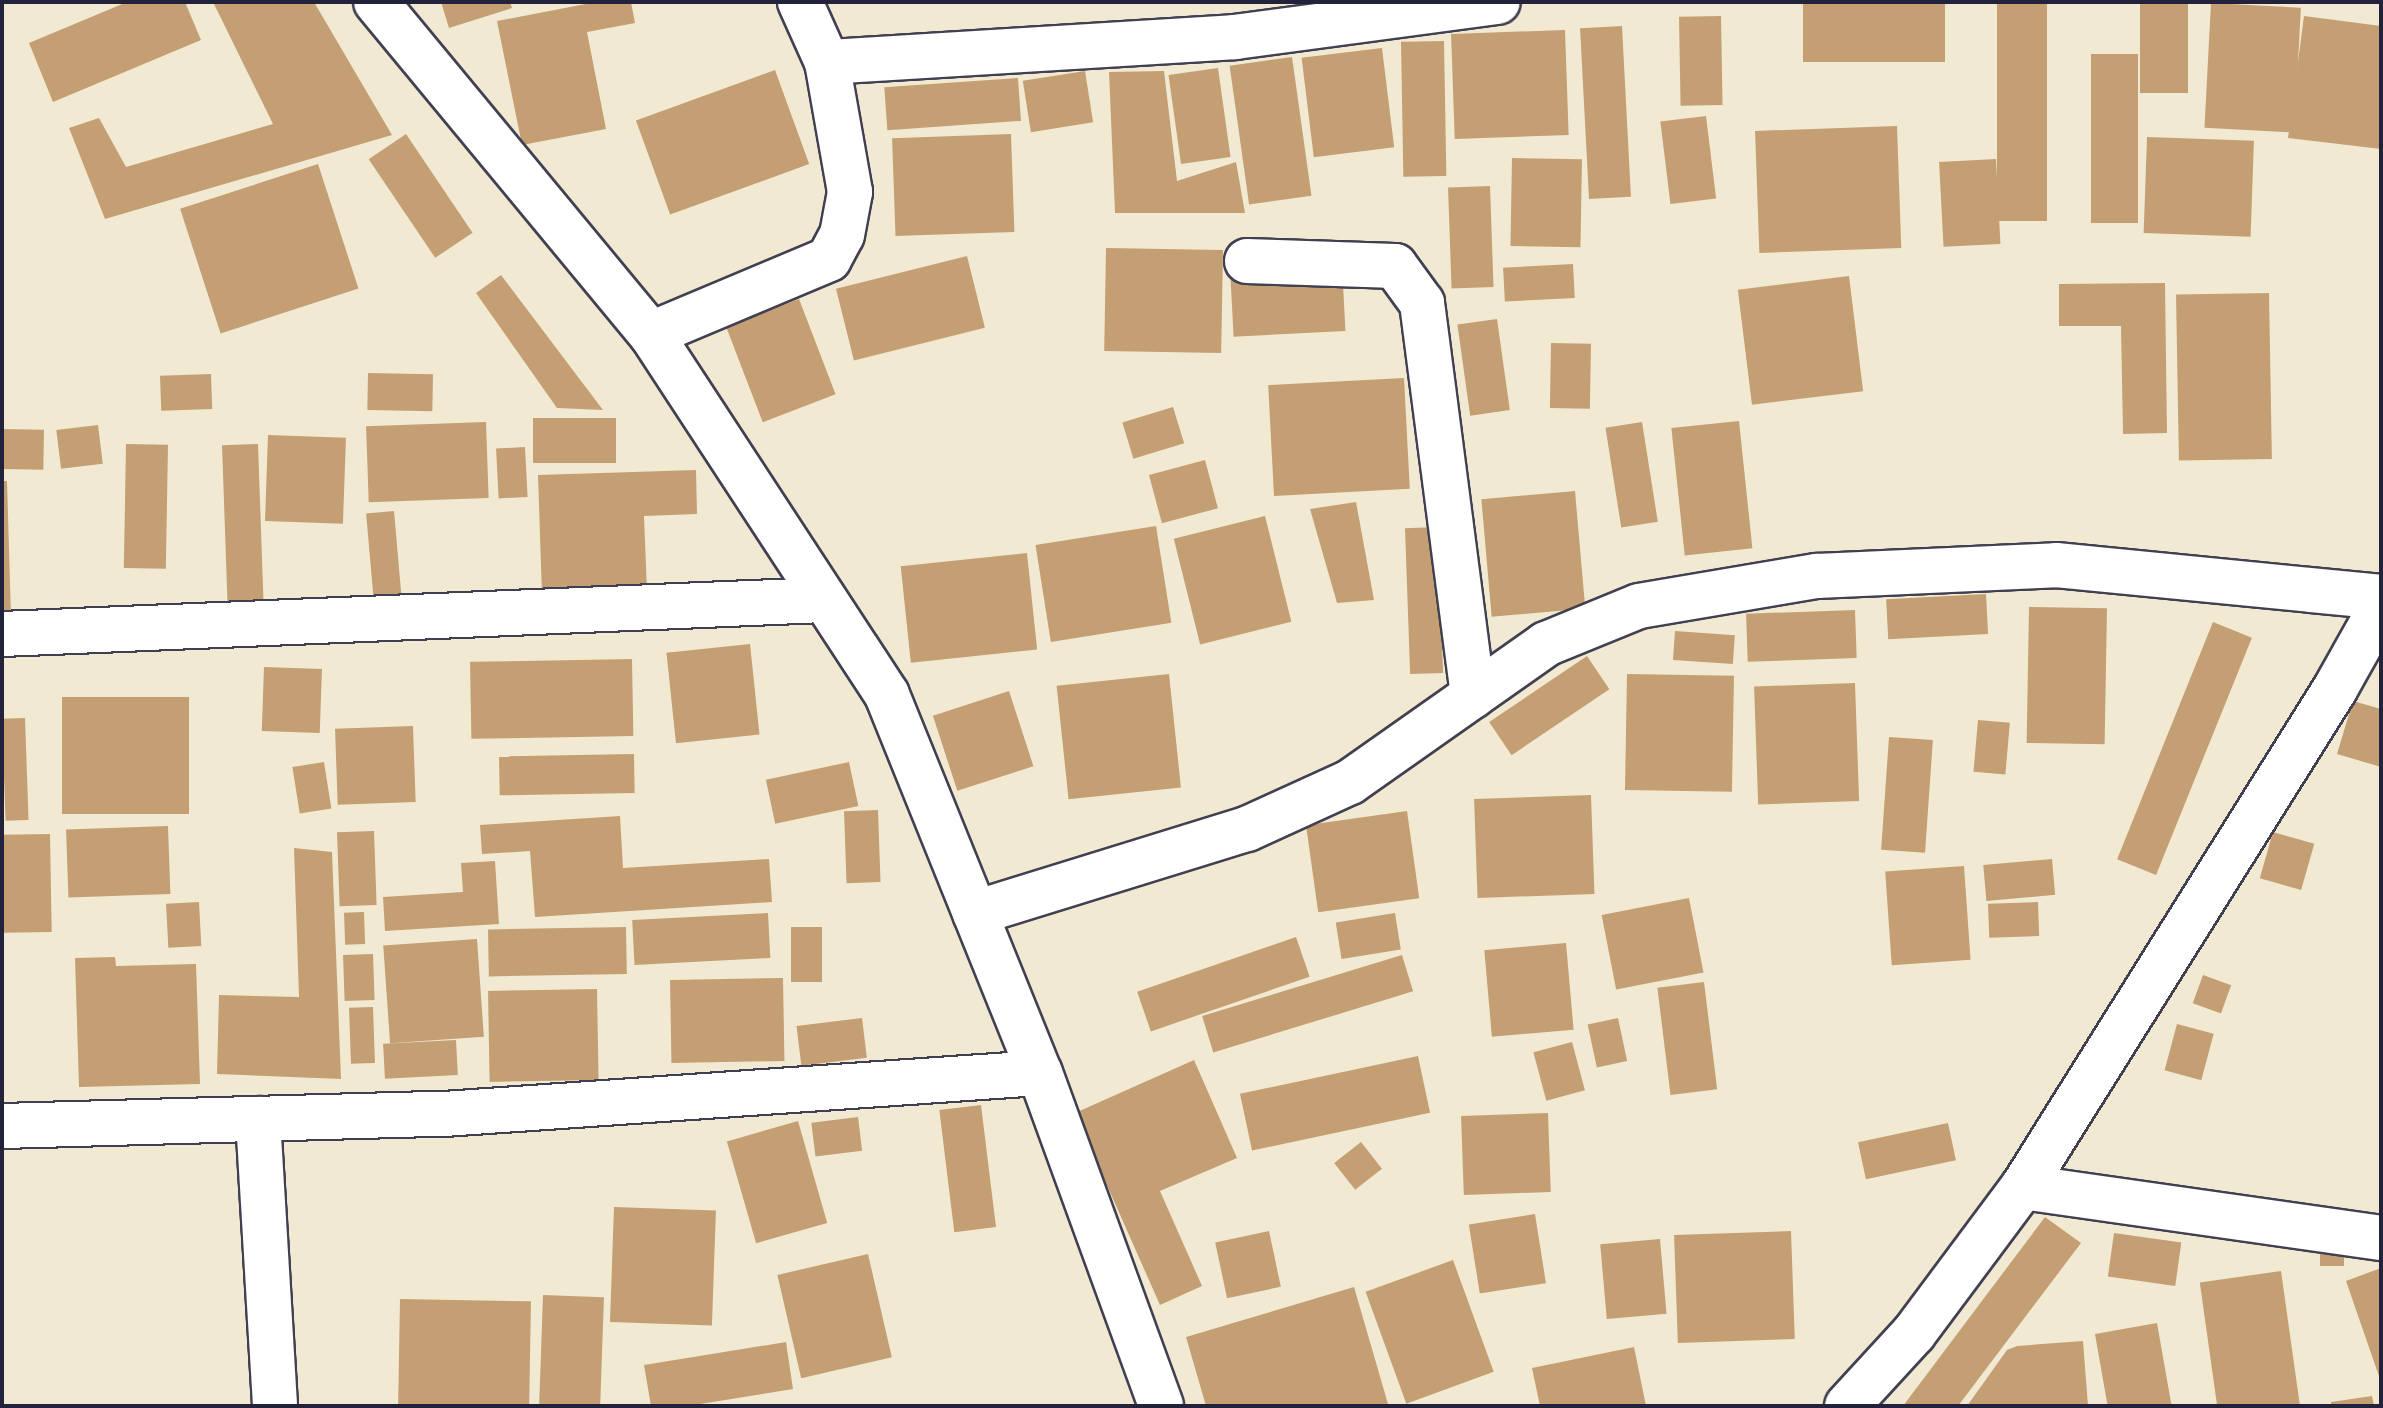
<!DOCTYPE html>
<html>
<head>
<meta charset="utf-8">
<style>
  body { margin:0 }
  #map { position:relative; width:2383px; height:1408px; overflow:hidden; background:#f2e9d2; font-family:Mynerve,sans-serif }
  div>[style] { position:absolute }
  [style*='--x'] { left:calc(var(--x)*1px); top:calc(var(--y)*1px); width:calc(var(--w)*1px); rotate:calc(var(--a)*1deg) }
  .building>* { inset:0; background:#c59f74; transform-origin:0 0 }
  .roads { filter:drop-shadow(2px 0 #414052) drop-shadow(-2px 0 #414052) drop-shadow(0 2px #414052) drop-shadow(0 -2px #414052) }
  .minor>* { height:44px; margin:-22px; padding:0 22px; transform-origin:22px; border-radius:22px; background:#fff }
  span { translate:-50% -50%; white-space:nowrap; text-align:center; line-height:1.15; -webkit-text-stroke:6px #f7f3e8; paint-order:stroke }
  .frame { position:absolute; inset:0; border:4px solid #22223b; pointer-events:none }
</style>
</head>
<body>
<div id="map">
  <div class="building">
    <i style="clip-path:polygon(127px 2px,185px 2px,201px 40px,53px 102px,29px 43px)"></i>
    <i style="clip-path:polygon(213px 2px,314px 2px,392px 135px,105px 219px,69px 128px,99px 118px,126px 167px,273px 124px)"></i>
    <i style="clip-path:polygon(441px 2px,510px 2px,512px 8px,449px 28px)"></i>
    <i style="clip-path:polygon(596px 2px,631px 2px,635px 23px,587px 32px,606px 129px,522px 145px,497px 21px)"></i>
    <i style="left:1803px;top:2px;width:142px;height:60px"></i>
    <i style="left:1997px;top:2px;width:50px;height:219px"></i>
    <i style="left:2140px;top:2px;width:48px;height:91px"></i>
    <i style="left:2211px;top:3px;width:90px;height:125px;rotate:3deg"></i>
    <i style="left:1721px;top:16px;width:89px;height:42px;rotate:89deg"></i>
    <i style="clip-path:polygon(2304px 16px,2381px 26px,2381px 149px,2288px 138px)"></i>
    <i style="left:1622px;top:26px;width:171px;height:42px;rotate:87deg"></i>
    <i style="left:1565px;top:30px;width:105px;height:114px;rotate:88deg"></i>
    <i style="left:1444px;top:41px;width:135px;height:43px;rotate:89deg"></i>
    <i style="left:1382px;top:48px;width:100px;height:81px;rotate:83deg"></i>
    <i style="left:2091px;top:54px;width:47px;height:169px"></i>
    <i style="left:1292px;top:57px;width:140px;height:63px;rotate:82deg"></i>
    <i style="left:1218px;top:68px;width:90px;height:50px;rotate:82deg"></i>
    <i style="left:775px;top:70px;width:100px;height:148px;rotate:70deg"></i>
    <i style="left:1085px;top:71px;width:52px;height:63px;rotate:81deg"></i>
    <i style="clip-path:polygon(1164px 71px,1177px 181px,1236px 162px,1245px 213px,1115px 213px,1109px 72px)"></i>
    <i style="left:1018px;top:78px;width:43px;height:134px;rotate:86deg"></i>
    <i style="left:1706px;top:116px;width:83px;height:46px;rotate:83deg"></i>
    <i style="left:1897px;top:126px;width:122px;height:142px;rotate:88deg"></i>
    <i style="left:406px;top:134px;width:119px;height:45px;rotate:56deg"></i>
    <i style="left:1011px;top:134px;width:98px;height:119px;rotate:88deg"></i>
    <i style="left:2147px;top:137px;width:107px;height:96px;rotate:2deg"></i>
    <i style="left:1512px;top:158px;width:70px;height:88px;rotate:1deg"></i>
    <i style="left:1996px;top:159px;width:85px;height:57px;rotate:87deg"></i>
    <i style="left:318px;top:164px;width:131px;height:145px;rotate:72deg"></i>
    <i style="left:1490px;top:186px;width:101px;height:42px;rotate:88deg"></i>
    <i style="left:1341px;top:246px;width:85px;height:112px;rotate:87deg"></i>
    <i style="left:1106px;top:248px;width:117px;height:103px;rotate:1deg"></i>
    <i style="left:967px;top:256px;width:74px;height:135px;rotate:76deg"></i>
    <i style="left:1573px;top:264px;width:34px;height:70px;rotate:87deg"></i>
    <i style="clip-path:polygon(501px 275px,603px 410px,557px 408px,476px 293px)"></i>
    <i style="left:1849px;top:276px;width:116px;height:112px;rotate:83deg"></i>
    <i style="clip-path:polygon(2165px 283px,2167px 433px,2123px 434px,2121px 326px,2059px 326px,2059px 284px)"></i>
    <i style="left:2269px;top:293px;width:166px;height:93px;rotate:89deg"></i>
    <i style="left:799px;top:299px;width:102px;height:78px;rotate:69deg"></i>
    <i style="left:1497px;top:319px;width:92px;height:40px;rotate:82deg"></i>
    <i style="left:1551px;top:343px;width:40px;height:65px;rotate:1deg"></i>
    <i style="left:368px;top:373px;width:65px;height:37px;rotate:1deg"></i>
    <i style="left:211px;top:374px;width:35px;height:51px;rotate:88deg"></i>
    <i style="left:1404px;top:378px;width:111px;height:136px;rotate:87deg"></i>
    <i style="left:1173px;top:407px;width:38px;height:53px;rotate:73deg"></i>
    <i style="left:533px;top:418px;width:83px;height:45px"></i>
    <i style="left:1739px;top:421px;width:128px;height:68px;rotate:84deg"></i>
    <i style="left:486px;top:422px;width:76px;height:120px;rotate:88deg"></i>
    <i style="left:1642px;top:422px;width:101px;height:37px;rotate:81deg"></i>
    <i style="left:98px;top:425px;width:39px;height:42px;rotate:83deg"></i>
    <i style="left:2px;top:429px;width:42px;height:40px;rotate:1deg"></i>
    <i style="left:268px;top:435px;width:78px;height:86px;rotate:2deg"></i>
    <i style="left:126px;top:444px;width:42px;height:124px;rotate:1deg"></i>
    <i style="left:258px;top:444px;width:174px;height:36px;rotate:88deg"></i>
    <i style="left:525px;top:447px;width:50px;height:29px;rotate:87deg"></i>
    <i style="left:1205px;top:460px;width:50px;height:58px;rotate:75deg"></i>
    <i style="clip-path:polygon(696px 470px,697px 514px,644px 516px,647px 591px,542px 595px,538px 475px)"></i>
    <i style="clip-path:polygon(2px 481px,7px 481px,11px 617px,2px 617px)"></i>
    <i style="left:1575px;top:491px;width:118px;height:94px;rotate:85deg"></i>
    <i style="clip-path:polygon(1356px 502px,1374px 600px,1337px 603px,1310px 509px)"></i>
    <i style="left:394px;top:511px;width:94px;height:28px;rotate:85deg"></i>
    <i style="left:1265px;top:516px;width:109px;height:94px;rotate:76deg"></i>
    <i style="left:1156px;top:526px;width:98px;height:122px;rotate:81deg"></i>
    <i style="left:1438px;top:527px;width:146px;height:33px;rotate:88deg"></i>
    <i style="left:1027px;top:553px;width:97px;height:127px;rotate:84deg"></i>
    <i style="left:1986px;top:594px;width:40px;height:100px;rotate:87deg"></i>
    <i style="left:2029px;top:607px;width:78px;height:136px;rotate:1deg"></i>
    <i style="left:1855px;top:610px;width:48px;height:109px;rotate:88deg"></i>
    <i style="left:2213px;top:622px;width:42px;height:256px;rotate:22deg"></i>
    <i style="left:1675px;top:631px;width:60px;height:29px;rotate:4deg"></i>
    <i style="left:750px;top:644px;width:91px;height:84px;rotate:84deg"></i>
    <i style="left:1587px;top:656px;width:40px;height:118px;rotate:56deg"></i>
    <i style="left:632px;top:659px;width:77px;height:162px;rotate:89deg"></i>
    <i style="left:264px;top:667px;width:58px;height:64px;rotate:2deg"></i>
    <i style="left:1169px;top:674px;width:114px;height:113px;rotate:84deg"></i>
    <i style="left:1627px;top:674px;width:107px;height:116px;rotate:1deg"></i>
    <i style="left:1855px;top:683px;width:118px;height:101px;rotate:88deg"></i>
    <i style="left:1009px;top:691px;width:79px;height:80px;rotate:72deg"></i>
    <i style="left:189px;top:697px;width:117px;height:127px;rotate:90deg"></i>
    <i style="clip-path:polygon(2353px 701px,2381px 709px,2381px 767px,2337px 754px)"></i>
    <i style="left:25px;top:718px;width:102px;height:23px;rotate:88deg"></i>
    <i style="left:1978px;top:720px;width:32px;height:52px;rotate:5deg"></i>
    <i style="left:413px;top:726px;width:76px;height:78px;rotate:88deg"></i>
    <i style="left:1889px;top:737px;width:44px;height:113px;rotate:4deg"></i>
    <i style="left:634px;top:754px;width:39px;height:135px;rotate:89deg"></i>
    <i style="left:324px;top:762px;width:47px;height:32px;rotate:81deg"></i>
    <i style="left:849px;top:762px;width:45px;height:85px;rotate:78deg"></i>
    <i style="left:1591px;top:795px;width:99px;height:117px;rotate:88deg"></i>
    <i style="left:878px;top:810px;width:72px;height:34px;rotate:88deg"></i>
    <i style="left:1407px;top:811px;width:88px;height:102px;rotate:82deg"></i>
    <i style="clip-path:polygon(620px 816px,623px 868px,769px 859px,772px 902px,535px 917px,530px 851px,482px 854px,480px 825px)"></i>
    <i style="left:168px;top:826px;width:68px;height:102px;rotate:88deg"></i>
    <i style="left:374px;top:831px;width:74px;height:37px;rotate:88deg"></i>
    <i style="left:2273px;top:832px;width:43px;height:48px;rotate:16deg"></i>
    <i style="left:50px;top:834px;width:98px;height:48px;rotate:89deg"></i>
    <i style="clip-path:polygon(294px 848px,332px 852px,341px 1079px,217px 1074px,219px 995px,299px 997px)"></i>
    <i style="left:2052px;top:859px;width:36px;height:69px;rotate:85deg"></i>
    <i style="clip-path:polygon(495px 861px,499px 924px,385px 931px,383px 897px,463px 892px,461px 863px)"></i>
    <i style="left:1964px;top:866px;width:94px;height:79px;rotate:86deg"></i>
    <i style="left:1689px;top:898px;width:76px;height:89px;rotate:79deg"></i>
    <i style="left:199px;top:902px;width:44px;height:33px;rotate:87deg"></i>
    <i style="left:2038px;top:902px;width:34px;height:50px;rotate:88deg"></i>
    <i style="left:364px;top:912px;width:32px;height:20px;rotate:88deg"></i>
    <i style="left:768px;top:913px;width:45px;height:136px;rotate:87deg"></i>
    <i style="left:1395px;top:913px;width:37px;height:60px;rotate:81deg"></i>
    <i style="left:626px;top:927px;width:47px;height:138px;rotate:89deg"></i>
    <i style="left:791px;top:927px;width:31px;height:55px"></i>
    <i style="left:1296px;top:937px;width:42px;height:168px;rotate:71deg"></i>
    <i style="left:477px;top:939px;width:98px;height:94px;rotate:86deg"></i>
    <i style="left:1566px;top:943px;width:87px;height:82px;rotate:85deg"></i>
    <i style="left:373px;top:954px;width:46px;height:30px;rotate:88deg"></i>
    <i style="left:1402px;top:955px;width:38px;height:209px;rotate:73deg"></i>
    <i style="clip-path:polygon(115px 957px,116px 966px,196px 964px,200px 1084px,79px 1087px,75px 958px)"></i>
    <i style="left:2203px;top:975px;width:30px;height:30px;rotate:20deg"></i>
    <i style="left:783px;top:978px;width:83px;height:113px;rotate:89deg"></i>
    <i style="left:1704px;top:982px;width:108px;height:47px;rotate:83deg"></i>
    <i style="left:597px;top:989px;width:91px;height:109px;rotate:89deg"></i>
    <i style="left:373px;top:1007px;width:56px;height:24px;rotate:88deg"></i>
    <i style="left:862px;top:1018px;width:40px;height:66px;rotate:83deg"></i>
    <i style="left:1618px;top:1018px;width:44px;height:31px;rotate:78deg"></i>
    <i style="left:2177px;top:1024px;width:38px;height:48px;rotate:15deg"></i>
    <i style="left:456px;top:1040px;width:35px;height:73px;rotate:87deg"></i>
    <i style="left:1572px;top:1042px;width:50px;height:40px;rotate:75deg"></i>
    <i style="left:1418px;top:1056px;width:58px;height:182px;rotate:78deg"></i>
    <i style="clip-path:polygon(1194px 1060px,1237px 1158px,1160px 1191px,1202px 1286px,1160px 1305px,1075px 1113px)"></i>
    <i style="left:981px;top:1105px;width:123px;height:42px;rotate:83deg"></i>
    <i style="left:1548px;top:1113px;width:79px;height:87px;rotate:88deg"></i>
    <i style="left:858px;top:1117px;width:34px;height:47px;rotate:83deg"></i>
    <i style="left:798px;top:1121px;width:106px;height:74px;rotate:74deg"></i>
    <i style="left:1948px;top:1123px;width:38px;height:92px;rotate:78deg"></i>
    <i style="left:1361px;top:1142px;width:34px;height:34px;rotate:52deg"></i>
    <i style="left:614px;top:1207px;width:102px;height:115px;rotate:2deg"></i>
    <i style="left:1535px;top:1214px;width:70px;height:67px;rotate:81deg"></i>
    <i style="clip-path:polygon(2045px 1217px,2081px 1243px,1958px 1406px,1903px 1406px)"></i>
    <i style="left:1269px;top:1231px;width:57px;height:55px;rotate:78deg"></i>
    <i style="left:1791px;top:1231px;width:108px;height:117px;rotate:88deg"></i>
    <i style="left:2114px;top:1233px;width:68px;height:44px;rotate:8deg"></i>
    <i style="left:1660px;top:1239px;width:75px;height:60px;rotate:85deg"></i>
    <i style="left:2320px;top:1243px;width:24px;height:23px"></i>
    <i style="left:868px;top:1254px;width:106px;height:93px;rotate:77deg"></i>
    <i style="left:1453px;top:1260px;width:119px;height:93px;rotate:70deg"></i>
    <i style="clip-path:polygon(2381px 1268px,2381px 1382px,2346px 1281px)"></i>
    <i style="left:2281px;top:1271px;width:136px;height:82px;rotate:82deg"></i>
    <i style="clip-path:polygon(1354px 1287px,1388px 1404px,1206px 1406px,1186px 1337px)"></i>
    <i style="left:543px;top:1295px;width:61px;height:111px;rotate:2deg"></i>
    <i style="left:400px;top:1299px;width:131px;height:106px;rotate:1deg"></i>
    <i style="left:2157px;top:1323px;width:84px;height:63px;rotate:80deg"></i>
    <i style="clip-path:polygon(2083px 1341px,2088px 1406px,1967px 1406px,2007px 1350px,2017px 1346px)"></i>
    <i style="clip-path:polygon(786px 1342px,793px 1389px,688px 1406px,651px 1406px,644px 1365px)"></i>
    <i style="clip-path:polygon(1634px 1347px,1646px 1406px,1540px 1406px,1532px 1368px)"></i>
    <i style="clip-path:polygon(2372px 1396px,2374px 1406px,2331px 1406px,2331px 1402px)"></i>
  </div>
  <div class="roads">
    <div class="minor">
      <i style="--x:376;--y:2;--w:431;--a:50.4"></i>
      <i style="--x:651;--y:334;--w:431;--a:56.8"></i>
      <i style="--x:887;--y:695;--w:408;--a:68"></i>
      <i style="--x:1040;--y:1073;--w:354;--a:70"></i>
      <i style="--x:827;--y:62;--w:409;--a:-3.5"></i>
      <i style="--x:1235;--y:37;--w:265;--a:-7.6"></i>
      <i style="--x:1247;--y:261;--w:148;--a:1.9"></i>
      <i style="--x:1395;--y:266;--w:46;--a:53.9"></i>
      <i style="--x:1422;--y:303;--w:396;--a:82.6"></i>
      <i style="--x:651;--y:334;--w:193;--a:-22.8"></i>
      <i style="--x:829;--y:259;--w:27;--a:-62"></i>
      <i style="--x:842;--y:235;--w:44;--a:-79.5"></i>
      <i style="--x:850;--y:192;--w:132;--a:-100"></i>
      <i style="--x:827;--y:62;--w:66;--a:-114.2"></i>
      <i style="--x:2;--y:634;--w:821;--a:-2.37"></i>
      <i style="--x:975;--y:913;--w:285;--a:-17.2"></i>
      <i style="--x:1247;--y:829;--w:113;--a:-24.5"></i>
      <i style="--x:1350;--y:782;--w:240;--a:-35.1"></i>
      <i style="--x:1546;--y:644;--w:100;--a:-22.2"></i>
      <i style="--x:1639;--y:606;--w:181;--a:-9.6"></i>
      <i style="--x:1817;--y:576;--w:239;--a:-2.6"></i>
      <i style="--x:2056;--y:565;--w:327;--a:5.6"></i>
      <i style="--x:258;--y:1119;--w:288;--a:86.6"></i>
      <i style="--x:2;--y:1126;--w:442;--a:-1.6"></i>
      <i style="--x:444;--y:1114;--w:597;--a:-3.94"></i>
      <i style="--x:2023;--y:1187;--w:362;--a:8.1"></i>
      <i style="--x:1847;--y:1406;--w:99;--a:-47.5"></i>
      <i style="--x:1914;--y:1333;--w:182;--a:-53.3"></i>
      <i style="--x:2023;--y:1187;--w:588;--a:-57.93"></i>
      <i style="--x:2335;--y:689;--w:94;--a:-60.7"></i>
    </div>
  </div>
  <div class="frame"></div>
</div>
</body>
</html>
